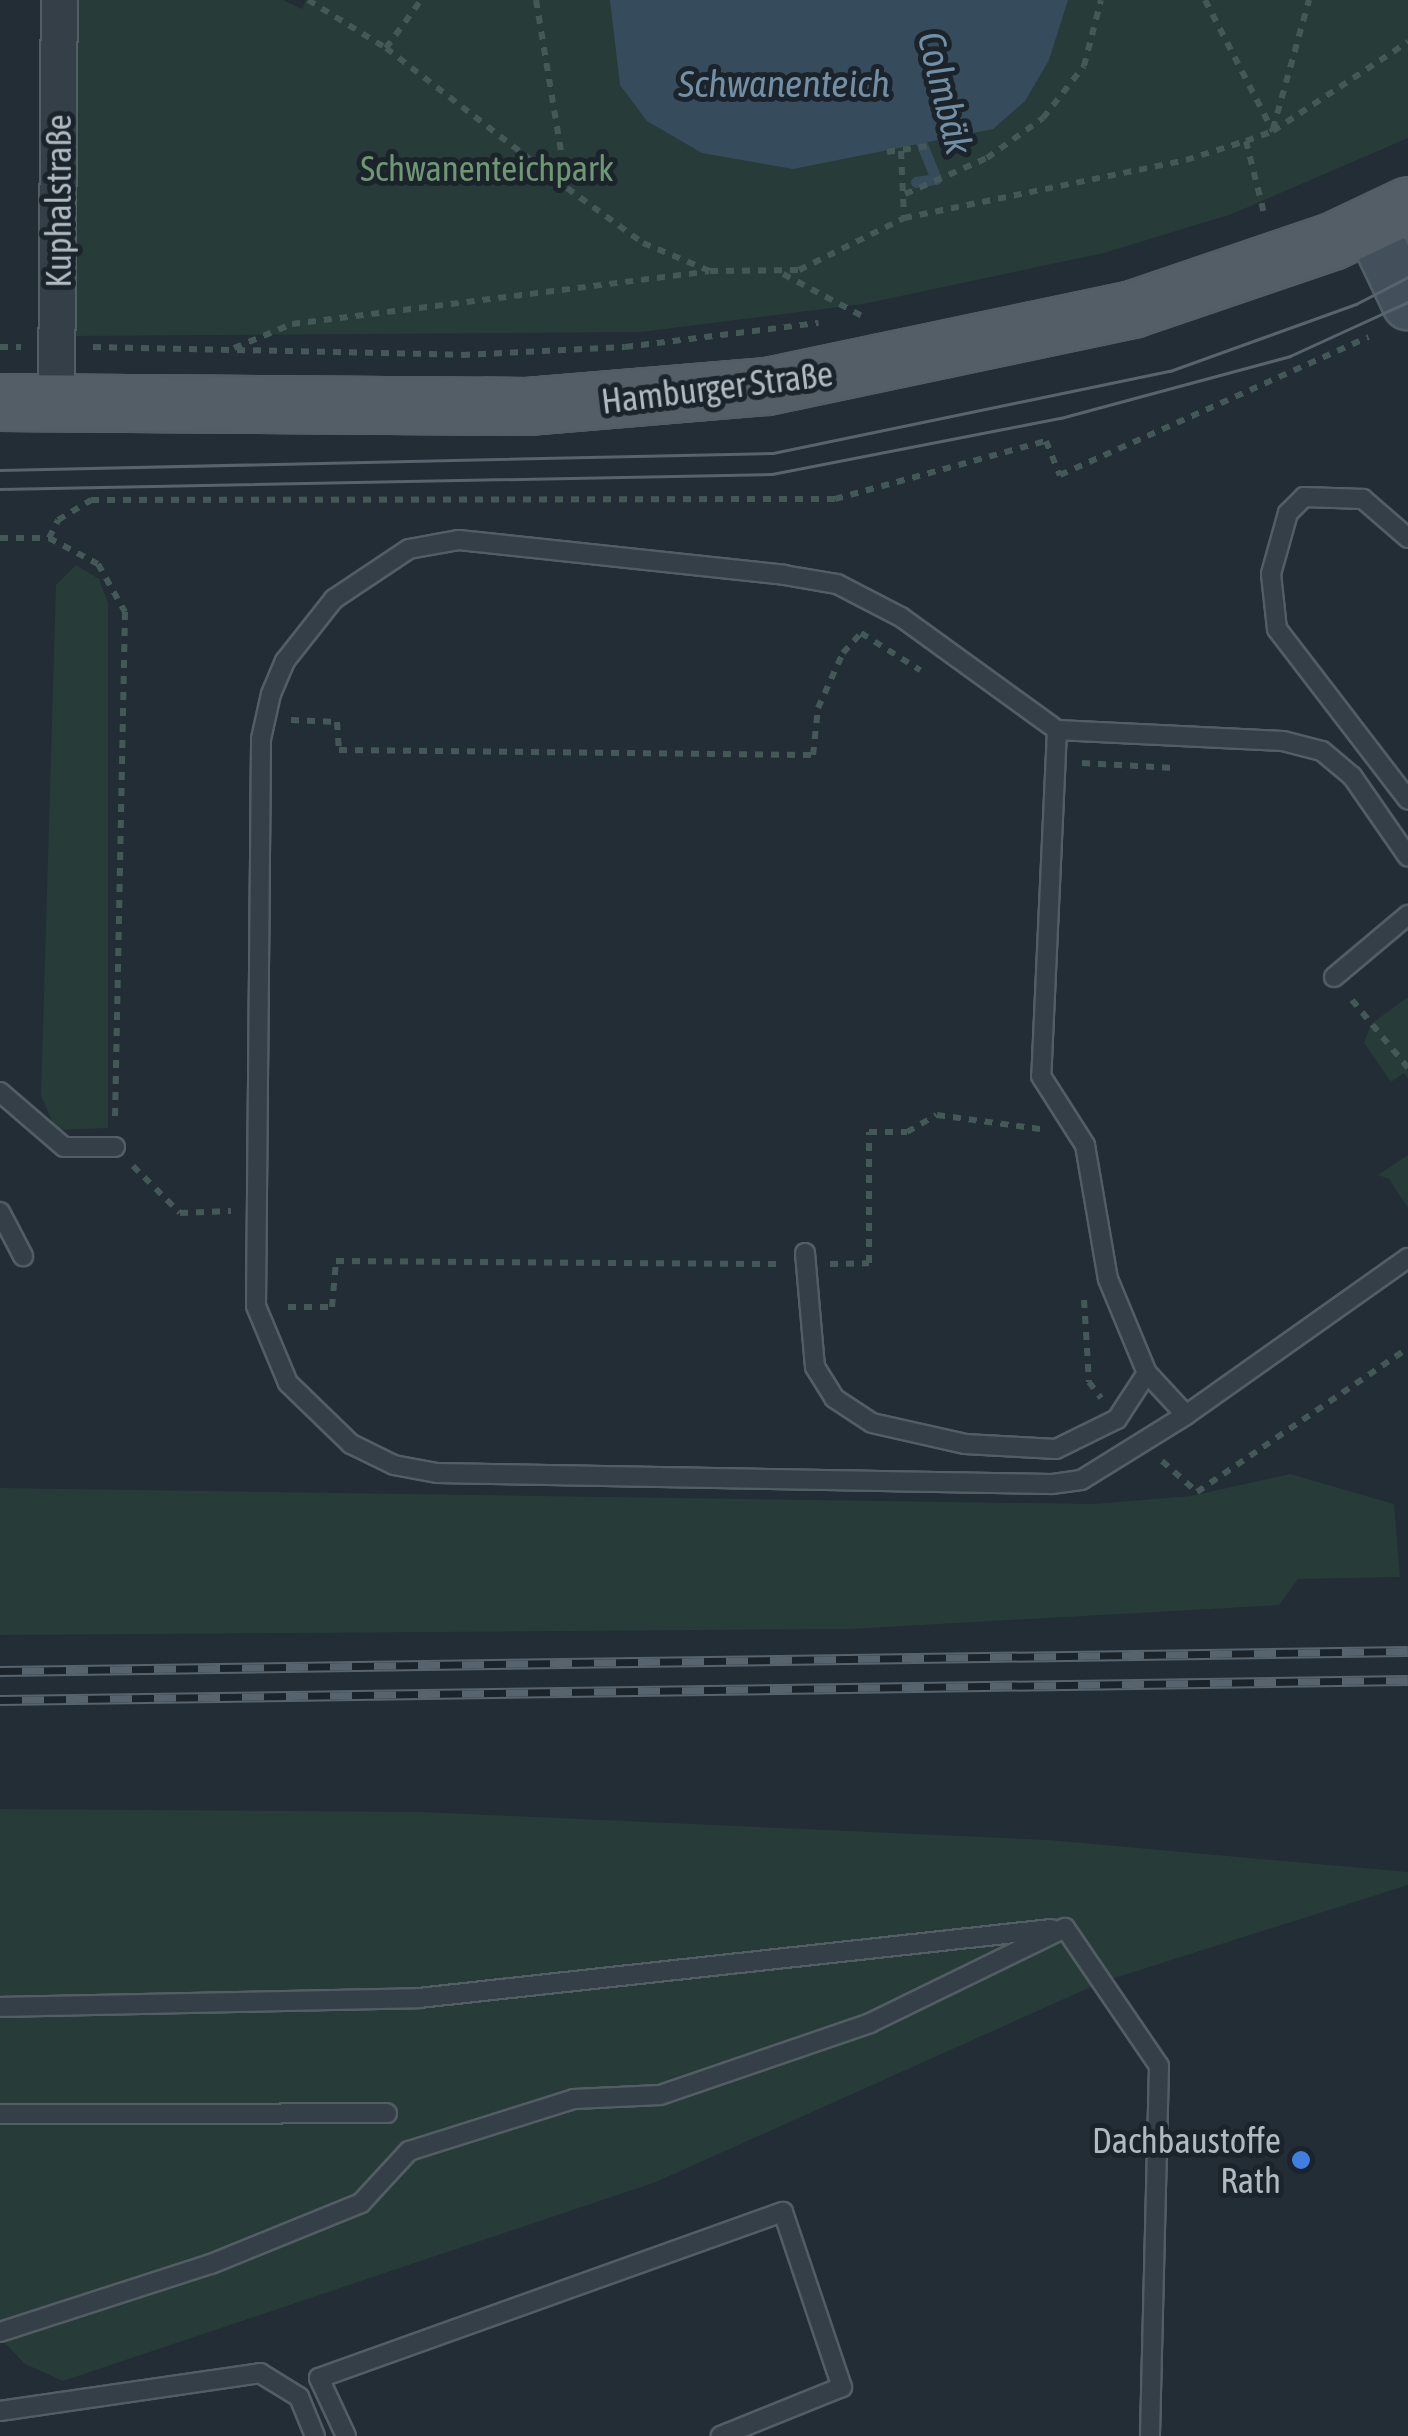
<!DOCTYPE html>
<html>
<head>
<meta charset="utf-8">
<style>
  body { margin:0 }
  #map { position:relative; width:1408px; height:2436px; overflow:hidden; background:#222d36; font-family:"Asap Condensed",sans-serif }
  div>[style] { position:absolute }
  [style*='--x'] { left:calc(var(--x)*1px); top:calc(var(--y)*1px); width:calc(var(--w)*1px); rotate:calc(var(--a)*1deg) }
  .green>* { inset:0; background:#273b39 }
  .water>* { inset:0; background:#364c5c }
  .stream>* { height:11px; margin:-5.5px; padding:0 5.5px; transform-origin:5.5px; border-radius:5.5px; background:#364c5c }
  .path>* { height:6px; margin-top:-3px; transform-origin:0; background:repeating-linear-gradient(90deg,#455858 0 8px,transparent 0 16px) }
  .roads { filter:drop-shadow(2px 0 #535d64) drop-shadow(-2px 0 #535d64) drop-shadow(0 2px #535d64) drop-shadow(0 -2px #535d64) }
  .lane>* { height:18px; margin:-9px; padding:0 9px; transform-origin:9px; border-radius:9px; background:#353f47 }
  .street>* { height:35px; margin:-17.5px; padding:0 17.5px; transform-origin:17.5px; border-radius:17.5px; background:#353f47 }
  .secondary>* { height:50px; margin:-25px; padding:0 25px; transform-origin:25px; border-radius:25px; background:#434f5a }
  .primary>* { height:55px; margin:-27.5px; padding:0 27.5px; transform-origin:27.5px; border-radius:27.5px; background:#535e67 }
  .tram>* { height:2.5px; margin:-1.25px; padding:0 1.25px; transform-origin:1.25px; border-radius:1.25px; background:#57646e }
  .rail>* { height:11px; margin-top:-5.5px; transform-origin:0; background:repeating-linear-gradient(90deg,#1b242b 0 22px,#57646e 0 44px); box-sizing:border-box; border-block:2px solid #57646e }
  .dots>* { width:28px; height:28px; translate:-50% -50%; box-sizing:border-box; border:5px solid #1b242b; border-radius:50% }
  span { translate:-50% -50%; white-space:nowrap; text-align:center; line-height:1.15; -webkit-text-stroke:10px #1b242b; paint-order:stroke }
  .park-label { font-size:35px; color:#709774 }
  .street-label { font-size:35px; color:#b0bac3 }
  .poi-label { font-size:35px; color:#b0bac3 }
  .right { translate:-100% -50%; text-align:right }
  .water-label { font-size:38px; color:#728fa5; font-style:italic }
</style>
</head>
<body>
<div id="map">
  <div class="green">
    <i style="clip-path:polygon(76px 0,283px 0,302px 9px,306px 0,1408px 0,1408px 138px,1232px 214px,1104px 253px,863px 304px,641px 332px,75px 336px)"></i>
    <i style="clip-path:polygon(76px 565px,99px 579px,108px 603px,108px 1128px,56px 1130px,41px 1096px,56px 585px)"></i>
    <i style="clip-path:polygon(1408px 997px,1408px 1079px,1404px 1073px,1391px 1082px,1364px 1043px,1371px 1024px)"></i>
    <i style="clip-path:polygon(1408px 1155px,1408px 1208px,1389px 1179px,1378px 1175px)"></i>
    <i style="clip-path:polygon(1290px 1474px,1394px 1504px,1400px 1577px,1298px 1579px,1279px 1605px,850px 1629px,0 1635px,0 1488px,1094px 1504px,1191px 1496px)"></i>
    <i style="clip-path:polygon(0 1809px,423px 1812px,1049px 1840px,1408px 1872px,1408px 1885px,1102px 1982px,656px 2182px,63px 2381px,25px 2364px,0 2338px)"></i>
  </div>
  <div class="water">
    <i style="clip-path:polygon(610px 0,1068px 0,1049px 60px,1025px 101px,993px 129px,793px 169px,702px 153px,647px 121px,620px 85px)"></i>
  </div>
  <div class="stream">
    <i style="--x:916;--y:182;--w:20;--a:-9"></i>
    <i style="--x:936;--y:179;--w:51;--a:-112"></i>
  </div>
  <div class="path">
    <i style="--x:308;--y:0;--w:92;--a:31.6"></i>
    <i style="--x:386;--y:48;--w:227;--a:37.7"></i>
    <i style="--x:536;--y:0;--w:191;--a:80.6"></i>
    <i style="--x:567;--y:188;--w:94;--a:35.9"></i>
    <i style="--x:643;--y:243;--w:73;--a:22.7"></i>
    <i style="--x:710;--y:271;--w:89;--a:-0.6"></i>
    <i style="--x:799;--y:270;--w:117;--a:-26.3"></i>
    <i style="--x:904;--y:218;--w:288;--a:-11.6"></i>
    <i style="--x:1186;--y:160;--w:63;--a:-17.6"></i>
    <i style="--x:1246;--y:141;--w:29;--a:-20"></i>
    <i style="--x:1273;--y:131;--w:162;--a:-33.4"></i>
    <i style="--x:1205;--y:0;--w:148;--a:62.6"></i>
    <i style="--x:386;--y:48;--w:59;--a:-53.9"></i>
    <i style="--x:1273;--y:129;--w:134;--a:-74.4"></i>
    <i style="--x:1246;--y:141;--w:78;--a:76"></i>
    <i style="--x:901;--y:151;--w:67;--a:87.4"></i>
    <i style="--x:887;--y:152;--w:42;--a:-8.1"></i>
    <i style="--x:905;--y:194;--w:90;--a:-23.7"></i>
    <i style="--x:987;--y:158;--w:69;--a:-35.5"></i>
    <i style="--x:1043;--y:118;--w:66;--a:-51.7"></i>
    <i style="--x:1084;--y:66;--w:68;--a:-75.6"></i>
    <i style="--x:783;--y:274;--w:92;--a:28"></i>
    <i style="--x:0;--y:347;--w:21;--a:0"></i>
    <i style="--x:93;--y:347;--w:369;--a:1.2"></i>
    <i style="--x:462;--y:355;--w:163;--a:-2.8"></i>
    <i style="--x:625;--y:347;--w:195;--a:-7.1"></i>
    <i style="--x:234;--y:348;--w:63;--a:-22.5"></i>
    <i style="--x:292;--y:324;--w:420;--a:-7.2"></i>
    <i style="--x:0;--y:538;--w:49;--a:0"></i>
    <i style="--x:49;--y:538;--w:55;--a:28"></i>
    <i style="--x:98;--y:564;--w:55;--a:60.6"></i>
    <i style="--x:125;--y:612;--w:509;--a:91.13"></i>
    <i style="--x:49;--y:538;--w:20;--a:-63"></i>
    <i style="--x:58;--y:520;--w:39;--a:-31"></i>
    <i style="--x:91;--y:500;--w:744;--a:-0.08"></i>
    <i style="--x:835;--y:499;--w:219;--a:-15.4"></i>
    <i style="--x:1046;--y:441;--w:37;--a:68"></i>
    <i style="--x:1060;--y:475;--w:338;--a:-24.1"></i>
    <i style="--x:291;--y:720;--w:46;--a:2.5"></i>
    <i style="--x:337;--y:722;--w:28;--a:86"></i>
    <i style="--x:339;--y:750;--w:474;--a:0.6"></i>
    <i style="--x:813;--y:755;--w:47;--a:-83.9"></i>
    <i style="--x:818;--y:708;--w:60;--a:-65.6"></i>
    <i style="--x:843;--y:653;--w:27;--a:-48"></i>
    <i style="--x:861;--y:633;--w:70;--a:32.1"></i>
    <i style="--x:1082;--y:763;--w:92;--a:3.1"></i>
    <i style="--x:1352;--y:1000;--w:88;--a:50.5"></i>
    <i style="--x:133;--y:1166;--w:66;--a:45"></i>
    <i style="--x:180;--y:1213;--w:51;--a:-2.2"></i>
    <i style="--x:830;--y:1264;--w:39;--a:-1"></i>
    <i style="--x:869;--y:1263;--w:131;--a:-90"></i>
    <i style="--x:869;--y:1132;--w:38;--a:0"></i>
    <i style="--x:907;--y:1132;--w:34;--a:-30"></i>
    <i style="--x:937;--y:1115;--w:104;--a:7.7"></i>
    <i style="--x:1084;--y:1300;--w:82;--a:86.5"></i>
    <i style="--x:1089;--y:1382;--w:20;--a:53"></i>
    <i style="--x:288;--y:1307;--w:44;--a:0"></i>
    <i style="--x:332;--y:1307;--w:46;--a:-85"></i>
    <i style="--x:336;--y:1261;--w:442;--a:0.4"></i>
    <i style="--x:1162;--y:1461;--w:47;--a:41.5"></i>
    <i style="--x:1197;--y:1492;--w:255;--a:-34.3"></i>
  </div>
  <div class="roads">
    <div class="lane">
      <i style="--x:1408;--y:538;--w:60;--a:-139.1"></i>
      <i style="--x:1363;--y:499;--w:59;--a:-178.1"></i>
      <i style="--x:1304;--y:497;--w:23;--a:135"></i>
      <i style="--x:1288;--y:513;--w:63;--a:105.6"></i>
      <i style="--x:1271;--y:574;--w:55;--a:83.8"></i>
      <i style="--x:1277;--y:629;--w:215;--a:52.5"></i>
      <i style="--x:1057;--y:730;--w:346;--a:92.6"></i>
      <i style="--x:1041;--y:1076;--w:82;--a:57.5"></i>
      <i style="--x:1085;--y:1145;--w:136;--a:80.3"></i>
      <i style="--x:1108;--y:1279;--w:102;--a:67.5"></i>
      <i style="--x:1147;--y:1373;--w:57;--a:47.1"></i>
      <i style="--x:1186;--y:1415;--w:272;--a:-35.3"></i>
      <i style="--x:1334;--y:977;--w:97;--a:-40"></i>
      <i style="--x:0;--y:1092;--w:84;--a:40.7"></i>
      <i style="--x:64;--y:1147;--w:51;--a:0"></i>
      <i style="--x:0;--y:1212;--w:50;--a:62.4"></i>
      <i style="--x:805;--y:1253;--w:114;--a:85"></i>
      <i style="--x:815;--y:1367;--w:36;--a:58"></i>
      <i style="--x:834;--y:1398;--w:45;--a:33.3"></i>
      <i style="--x:872;--y:1423;--w:95;--a:12.7"></i>
      <i style="--x:965;--y:1444;--w:91;--a:3.1"></i>
      <i style="--x:1056;--y:1449;--w:68;--a:-26.2"></i>
      <i style="--x:1117;--y:1419;--w:55;--a:-56.9"></i>
      <i style="--x:1186;--y:1415;--w:123;--a:148.2"></i>
      <i style="--x:1081;--y:1480;--w:30;--a:172"></i>
      <i style="--x:1051;--y:1484;--w:614;--a:-178.97"></i>
      <i style="--x:437;--y:1473;--w:44;--a:-169.5"></i>
      <i style="--x:394;--y:1465;--w:48;--a:-154"></i>
      <i style="--x:351;--y:1444;--w:88;--a:-135.9"></i>
      <i style="--x:288;--y:1383;--w:83;--a:-112.6"></i>
      <i style="--x:256;--y:1306;--w:567;--a:-89.49"></i>
      <i style="--x:261;--y:739;--w:46;--a:-77.5"></i>
      <i style="--x:271;--y:694;--w:36;--a:-67"></i>
      <i style="--x:285;--y:661;--w:79;--a:-51.7"></i>
      <i style="--x:334;--y:599;--w:90;--a:-33.7"></i>
      <i style="--x:409;--y:549;--w:51;--a:-10.2"></i>
      <i style="--x:459;--y:540;--w:327;--a:6.1"></i>
      <i style="--x:784;--y:575;--w:54;--a:9.6"></i>
      <i style="--x:837;--y:584;--w:72;--a:27.3"></i>
      <i style="--x:901;--y:617;--w:193;--a:35.9"></i>
      <i style="--x:1057;--y:730;--w:226;--a:2.8"></i>
      <i style="--x:1283;--y:741;--w:40;--a:14.4"></i>
      <i style="--x:1322;--y:751;--w:39;--a:40"></i>
      <i style="--x:1352;--y:776;--w:98;--a:55.3"></i>
      <i style="--x:0;--y:2007;--w:419;--a:-1.2"></i>
      <i style="--x:419;--y:1998;--w:636;--a:-6.23"></i>
      <i style="--x:0;--y:2114;--w:387;--a:-0.1"></i>
      <i style="--x:0;--y:2332;--w:222;--a:-17.9"></i>
      <i style="--x:211;--y:2264;--w:162;--a:-22.1"></i>
      <i style="--x:361;--y:2203;--w:71;--a:-47.3"></i>
      <i style="--x:409;--y:2151;--w:173;--a:-17.5"></i>
      <i style="--x:574;--y:2099;--w:86;--a:-2.7"></i>
      <i style="--x:660;--y:2095;--w:222;--a:-18.9"></i>
      <i style="--x:870;--y:2023;--w:217;--a:-26"></i>
      <i style="--x:1065;--y:1928;--w:167;--a:55.7"></i>
      <i style="--x:1159;--y:2066;--w:370;--a:91.4"></i>
      <i style="--x:0;--y:2411;--w:263;--a:-8.3"></i>
      <i style="--x:260;--y:2373;--w:46;--a:31.6"></i>
      <i style="--x:299;--y:2397;--w:42;--a:67.7"></i>
      <i style="--x:346;--y:2436;--w:64;--a:-115"></i>
      <i style="--x:319;--y:2378;--w:493;--a:-19.7"></i>
      <i style="--x:783;--y:2212;--w:185;--a:71.4"></i>
      <i style="--x:842;--y:2387;--w:131;--a:158"></i>
    </div>
    <div class="street">
      <i style="--x:56;--y:402;--w:402;--a:-89.6"></i>
    </div>
    <div class="secondary">
      <i style="--x:1370;--y:224;--w:89;--a:64.6"></i>
    </div>
    <div class="primary">
      <i style="--x:0;--y:402;--w:527;--a:0.43"></i>
      <i style="--x:527;--y:406;--w:241;--a:-4.8"></i>
      <i style="--x:767;--y:386;--w:373;--a:-11.9"></i>
      <i style="--x:1132;--y:309;--w:211;--a:-18.8"></i>
      <i style="--x:1332;--y:241;--w:84;--a:-25.3"></i>
    </div>
  </div>
  <div class="tram">
    <i style="--x:0;--y:470;--w:773;--a:-1.26"></i>
    <i style="--x:773;--y:453;--w:405;--a:-11.7"></i>
    <i style="--x:1170;--y:371;--w:198;--a:-19.8"></i>
    <i style="--x:1356;--y:304;--w:59;--a:-27.4"></i>
    <i style="--x:0;--y:489;--w:772;--a:-1.11"></i>
    <i style="--x:772;--y:474;--w:294;--a:-11"></i>
    <i style="--x:1061;--y:418;--w:237;--a:-15.1"></i>
    <i style="--x:1290;--y:356;--w:130;--a:-24.6"></i>
  </div>
  <div class="rail">
    <i style="--x:0;--y:1671;--w:1408;--a:-0.81"></i>
    <i style="--x:0;--y:1700;--w:1408;--a:-0.81"></i>
  </div>
  <div class="dots">
    <i style="left:1301px;top:2160px;background:#3f7fe0"></i>
  </div>
  <div class="park-label">
    <span style="left:487px;top:168px">Schwanenteichpark</span>
  </div>
  <div class="street-label">
    <span style="left:58px;top:201px;rotate:-90deg">Kuphalstraße</span>
    <span style="left:717px;top:387px;rotate:-7deg">Hamburger Straße</span>
  </div>
  <div class="poi-label">
    <span class="right" style="left:1281px;top:2160px">Dachbaustoffe<br>Rath</span>
  </div>
  <div class="water-label">
    <span style="left:784px;top:84px">Schwanenteich</span>
    <span style="left:945px;top:93px;rotate:76deg">Colmbäk</span>
  </div>
</div>
</body>
</html>
